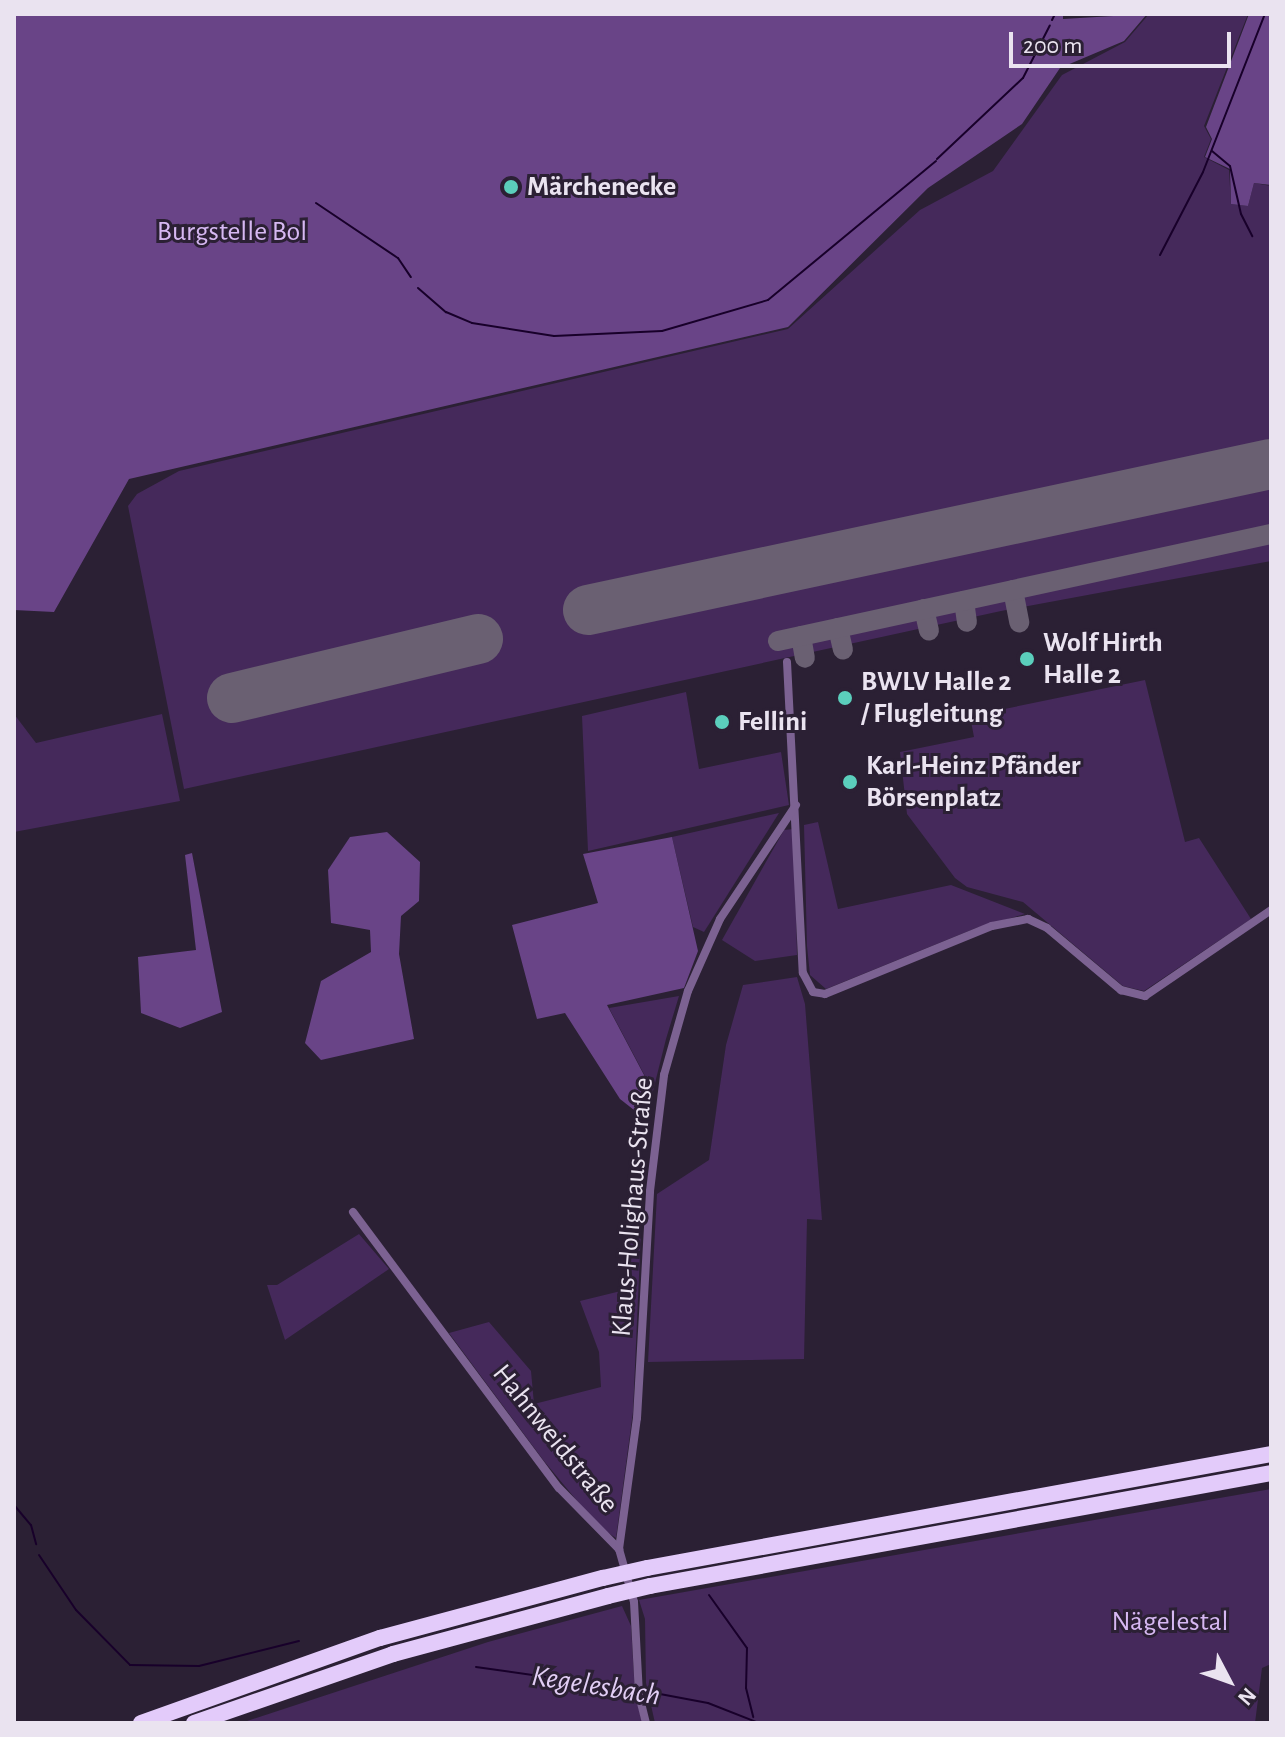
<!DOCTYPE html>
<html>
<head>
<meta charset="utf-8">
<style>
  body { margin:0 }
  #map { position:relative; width:1285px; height:1737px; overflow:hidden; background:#2b2034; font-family:"Alegreya Sans",sans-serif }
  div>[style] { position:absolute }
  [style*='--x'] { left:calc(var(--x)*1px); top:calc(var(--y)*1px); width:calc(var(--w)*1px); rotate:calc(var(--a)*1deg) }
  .green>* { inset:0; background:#45295b }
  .forest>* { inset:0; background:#694487 }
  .stream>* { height:2px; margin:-1px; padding:0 1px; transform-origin:1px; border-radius:1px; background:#18002a }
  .taxiway>* { height:20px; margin:-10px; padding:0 10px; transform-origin:10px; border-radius:10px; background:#6a6072 }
  .runway>* { height:50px; margin:-25px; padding:0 25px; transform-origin:25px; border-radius:25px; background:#6a6072 }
  .street>* { height:8px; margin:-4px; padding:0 4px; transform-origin:4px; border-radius:4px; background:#7c6292 }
  .highway>* { height:16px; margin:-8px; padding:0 8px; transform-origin:8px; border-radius:8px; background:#e3cbfa }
  .highway-bridge>* { height:16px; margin:-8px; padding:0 8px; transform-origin:8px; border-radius:8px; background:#e3cbfa }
  .dots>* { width:22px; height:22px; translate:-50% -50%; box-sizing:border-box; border:4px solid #2b2034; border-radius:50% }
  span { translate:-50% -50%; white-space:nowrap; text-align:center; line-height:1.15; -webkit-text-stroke:6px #2b2034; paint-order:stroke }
  .poi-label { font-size:28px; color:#eae3f0; font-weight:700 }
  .left { translate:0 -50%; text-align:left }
  .park-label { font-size:28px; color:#d6b8f2 }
  .street-label { font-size:28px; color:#eae3f0 }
  .water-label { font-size:30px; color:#e2cef5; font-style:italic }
  .frame { position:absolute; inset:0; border:16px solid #eae3f0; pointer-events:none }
  .north { position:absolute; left:1189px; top:1641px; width:80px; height:80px; -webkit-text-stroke:6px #2b2034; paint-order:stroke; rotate:131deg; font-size:22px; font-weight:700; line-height:32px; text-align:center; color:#eae3f0 }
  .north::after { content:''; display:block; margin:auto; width:28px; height:36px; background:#eae3f0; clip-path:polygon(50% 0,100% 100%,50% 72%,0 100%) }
  .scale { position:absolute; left:1009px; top:32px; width:222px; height:36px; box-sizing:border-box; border:4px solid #eae3f0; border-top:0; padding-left:10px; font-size:24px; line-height:28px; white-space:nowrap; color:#eae3f0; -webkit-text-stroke:6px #2b2034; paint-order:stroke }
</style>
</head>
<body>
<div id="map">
  <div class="green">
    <i style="clip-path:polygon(1149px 14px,1248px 14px,1204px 126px,1211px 139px,1204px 157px,1229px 170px,1231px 204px,1248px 206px,1254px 183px,1271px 186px,1271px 561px,1001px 611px,184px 789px,128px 506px,137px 494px,179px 471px,788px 329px,920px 210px,993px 171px,1062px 75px,1125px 42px)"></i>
    <i style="clip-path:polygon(1145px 680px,1185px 842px,1199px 838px,1251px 919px,1144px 991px,1123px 986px,1023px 902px,967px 887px,955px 878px,907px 814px,900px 752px,974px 737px,970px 716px)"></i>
    <i style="clip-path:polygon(686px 692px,699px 769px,781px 752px,789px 805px,588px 851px,582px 716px)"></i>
    <i style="clip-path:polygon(14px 714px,36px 743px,162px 714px,180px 801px,14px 832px)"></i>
    <i style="clip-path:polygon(779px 813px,704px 932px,693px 927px,672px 837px)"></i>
    <i style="clip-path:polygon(818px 822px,838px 909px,951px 885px,1025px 914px,976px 928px,826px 989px,810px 975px,807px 946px,804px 825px)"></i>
    <i style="clip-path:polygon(794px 829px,797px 955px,755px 961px,722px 940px,784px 830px)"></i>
    <i style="clip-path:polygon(797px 977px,805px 1004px,822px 1220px,807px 1219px,804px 1359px,648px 1362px,657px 1194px,709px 1160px,726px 1045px,743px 985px)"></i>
    <i style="clip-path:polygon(679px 996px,666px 1039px,653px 1091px,609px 1008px)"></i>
    <i style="clip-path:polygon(643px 1185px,633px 1412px,616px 1538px,598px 1526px,544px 1461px,449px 1333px,489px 1322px,531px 1371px,534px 1404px,601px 1387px,599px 1352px,580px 1301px,629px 1289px,632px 1194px)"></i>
    <i style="clip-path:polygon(359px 1234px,389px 1269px,285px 1340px,267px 1285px,277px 1285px)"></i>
    <i style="clip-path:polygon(1271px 1489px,1271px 1664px,1262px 1668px,1255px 1723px,655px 1723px,646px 1683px,645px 1619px,639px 1600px)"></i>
    <i style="clip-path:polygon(622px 1606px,631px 1626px,635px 1693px,642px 1723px,241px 1723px,488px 1642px)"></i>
  </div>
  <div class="forest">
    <i style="clip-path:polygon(14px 14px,1063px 14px,1063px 19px,1147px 14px,1124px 41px,1060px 68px,1022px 124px,928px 188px,788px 327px,129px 479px,54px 612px,14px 610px)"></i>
    <i style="clip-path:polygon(1249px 14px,1271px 14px,1271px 185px,1254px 183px,1248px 206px,1231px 204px,1230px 169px,1205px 157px,1212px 139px,1206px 127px)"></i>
    <i style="clip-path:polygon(387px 832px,420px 862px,419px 901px,401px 916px,399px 954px,414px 1039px,321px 1060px,305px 1043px,321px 981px,371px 952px,370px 930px,331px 923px,328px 870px,350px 837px)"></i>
    <i style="clip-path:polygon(672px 837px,698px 951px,684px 988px,607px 1005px,653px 1092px,652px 1105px,634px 1110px,620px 1099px,565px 1013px,537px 1019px,512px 925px,598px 903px,583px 854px)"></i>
    <i style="clip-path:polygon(192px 853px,222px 1012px,180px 1028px,141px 1013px,138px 957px,196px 950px,185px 855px)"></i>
  </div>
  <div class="stream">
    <i style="--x:1045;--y:14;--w:1;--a:0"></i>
    <i style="--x:1052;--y:20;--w:7;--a:-63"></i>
    <i style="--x:1212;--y:151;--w:23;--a:40"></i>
    <i style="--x:1230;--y:166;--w:49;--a:77.1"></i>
    <i style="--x:1241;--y:214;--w:25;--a:63"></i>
    <i style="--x:937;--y:159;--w:118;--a:-43.3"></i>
    <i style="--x:1023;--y:78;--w:59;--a:-63"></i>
    <i style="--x:316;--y:203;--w:99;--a:33.9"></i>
    <i style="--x:398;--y:258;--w:23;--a:56"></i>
    <i style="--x:1160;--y:255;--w:93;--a:-62.6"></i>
    <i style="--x:1203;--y:172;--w:170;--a:-68.6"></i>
    <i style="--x:418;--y:288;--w:37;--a:41"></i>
    <i style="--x:446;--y:312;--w:28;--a:23"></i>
    <i style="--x:472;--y:323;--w:83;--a:9"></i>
    <i style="--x:554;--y:336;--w:108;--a:-2.7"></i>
    <i style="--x:662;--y:331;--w:110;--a:-16.3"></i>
    <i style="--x:768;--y:300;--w:218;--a:-39.6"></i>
    <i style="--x:14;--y:1505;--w:26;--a:50"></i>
    <i style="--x:31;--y:1525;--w:20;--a:75"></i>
    <i style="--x:39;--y:1555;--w:66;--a:56.1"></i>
    <i style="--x:76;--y:1610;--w:77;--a:45.5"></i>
    <i style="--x:130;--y:1665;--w:69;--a:0.8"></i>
    <i style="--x:199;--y:1666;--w:103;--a:-14"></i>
    <i style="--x:709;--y:1595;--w:65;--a:54.4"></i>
    <i style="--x:747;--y:1648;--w:40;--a:91.4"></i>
    <i style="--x:746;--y:1688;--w:30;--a:76"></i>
    <i style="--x:476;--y:1667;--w:163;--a:8.1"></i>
    <i style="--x:644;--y:1691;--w:65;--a:10.6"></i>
    <i style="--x:708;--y:1703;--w:55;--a:21.4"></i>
  </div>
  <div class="taxiway">
    <i style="--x:1013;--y:590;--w:33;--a:79"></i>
    <i style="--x:964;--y:601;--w:21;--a:82"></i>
    <i style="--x:924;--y:609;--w:22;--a:77"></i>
    <i style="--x:838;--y:628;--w:22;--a:77"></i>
    <i style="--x:801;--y:636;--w:22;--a:80"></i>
    <i style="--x:778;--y:641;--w:504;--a:-12.25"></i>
  </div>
  <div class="runway">
    <i style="--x:588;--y:610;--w:698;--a:-12.07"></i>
    <i style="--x:232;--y:698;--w:253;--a:-13.5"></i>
  </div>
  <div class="street">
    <i style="--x:787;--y:662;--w:311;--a:87.1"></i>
    <i style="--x:803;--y:973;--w:21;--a:62"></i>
    <i style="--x:813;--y:992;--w:12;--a:9"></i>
    <i style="--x:825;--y:994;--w:180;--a:-22.2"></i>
    <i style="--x:992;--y:926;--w:37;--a:-11"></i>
    <i style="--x:1028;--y:919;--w:21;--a:25"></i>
    <i style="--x:1047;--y:928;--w:97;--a:40"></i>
    <i style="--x:1121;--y:990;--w:25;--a:14"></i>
    <i style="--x:1145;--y:996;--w:153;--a:-34.3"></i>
    <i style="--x:353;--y:1212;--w:344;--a:53.3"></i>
    <i style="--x:559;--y:1488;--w:86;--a:45.5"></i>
    <i style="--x:619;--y:1549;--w:55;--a:74.2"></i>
    <i style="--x:634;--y:1602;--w:93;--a:86.9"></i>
    <i style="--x:639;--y:1695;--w:29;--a:76"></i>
    <i style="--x:619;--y:1549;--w:132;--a:-82.2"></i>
    <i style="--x:637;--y:1418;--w:227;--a:-86.7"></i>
    <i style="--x:650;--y:1191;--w:117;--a:-83.1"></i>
    <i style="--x:664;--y:1075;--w:87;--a:-74.1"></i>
    <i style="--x:688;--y:991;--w:79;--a:-66"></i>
    <i style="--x:720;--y:919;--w:137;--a:-56.3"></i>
  </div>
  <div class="highway">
    <i style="--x:647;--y:1568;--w:634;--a:-10.35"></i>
    <i style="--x:650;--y:1586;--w:631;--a:-10.31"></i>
    <i style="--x:141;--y:1723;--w:254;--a:-19.6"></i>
    <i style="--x:380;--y:1638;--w:231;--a:-15.1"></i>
    <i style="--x:194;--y:1723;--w:211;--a:-19.1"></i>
    <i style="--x:393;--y:1654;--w:223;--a:-15.1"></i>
  </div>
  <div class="highway-bridge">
    <i style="--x:603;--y:1578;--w:45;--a:-12.8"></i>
    <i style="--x:608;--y:1596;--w:43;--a:-13.4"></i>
  </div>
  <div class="dots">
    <i style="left:511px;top:187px;background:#5bcebc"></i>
    <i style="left:1027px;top:659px;background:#5bcebc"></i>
    <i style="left:845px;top:698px;background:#5bcebc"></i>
    <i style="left:722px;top:722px;background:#5bcebc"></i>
    <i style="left:850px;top:782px;background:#5bcebc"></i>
  </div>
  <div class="poi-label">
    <span class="left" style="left:527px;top:187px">Märchenecke</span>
    <span class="left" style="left:1043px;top:659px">Wolf Hirth<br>Halle 2</span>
    <span class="left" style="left:861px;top:698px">BWLV Halle 2<br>/ Flugleitung</span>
    <span class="left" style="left:738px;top:722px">Fellini</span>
    <span class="left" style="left:866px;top:782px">Karl-Heinz Pfänder<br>Börsenplatz</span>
  </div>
  <div class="park-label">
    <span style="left:232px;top:232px">Burgstelle Bol</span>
    <span style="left:1170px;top:1622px">Nägelestal</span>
  </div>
  <div class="street-label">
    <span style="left:633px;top:1207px;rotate:-85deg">Klaus-Holighaus-Straße</span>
    <span style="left:555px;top:1439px;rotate:51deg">Hahnweidstraße</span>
  </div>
  <div class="water-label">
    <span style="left:596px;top:1686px;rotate:9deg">Kegelesbach</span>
  </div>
  <div class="frame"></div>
  <div class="north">N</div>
  <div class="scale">200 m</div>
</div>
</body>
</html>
